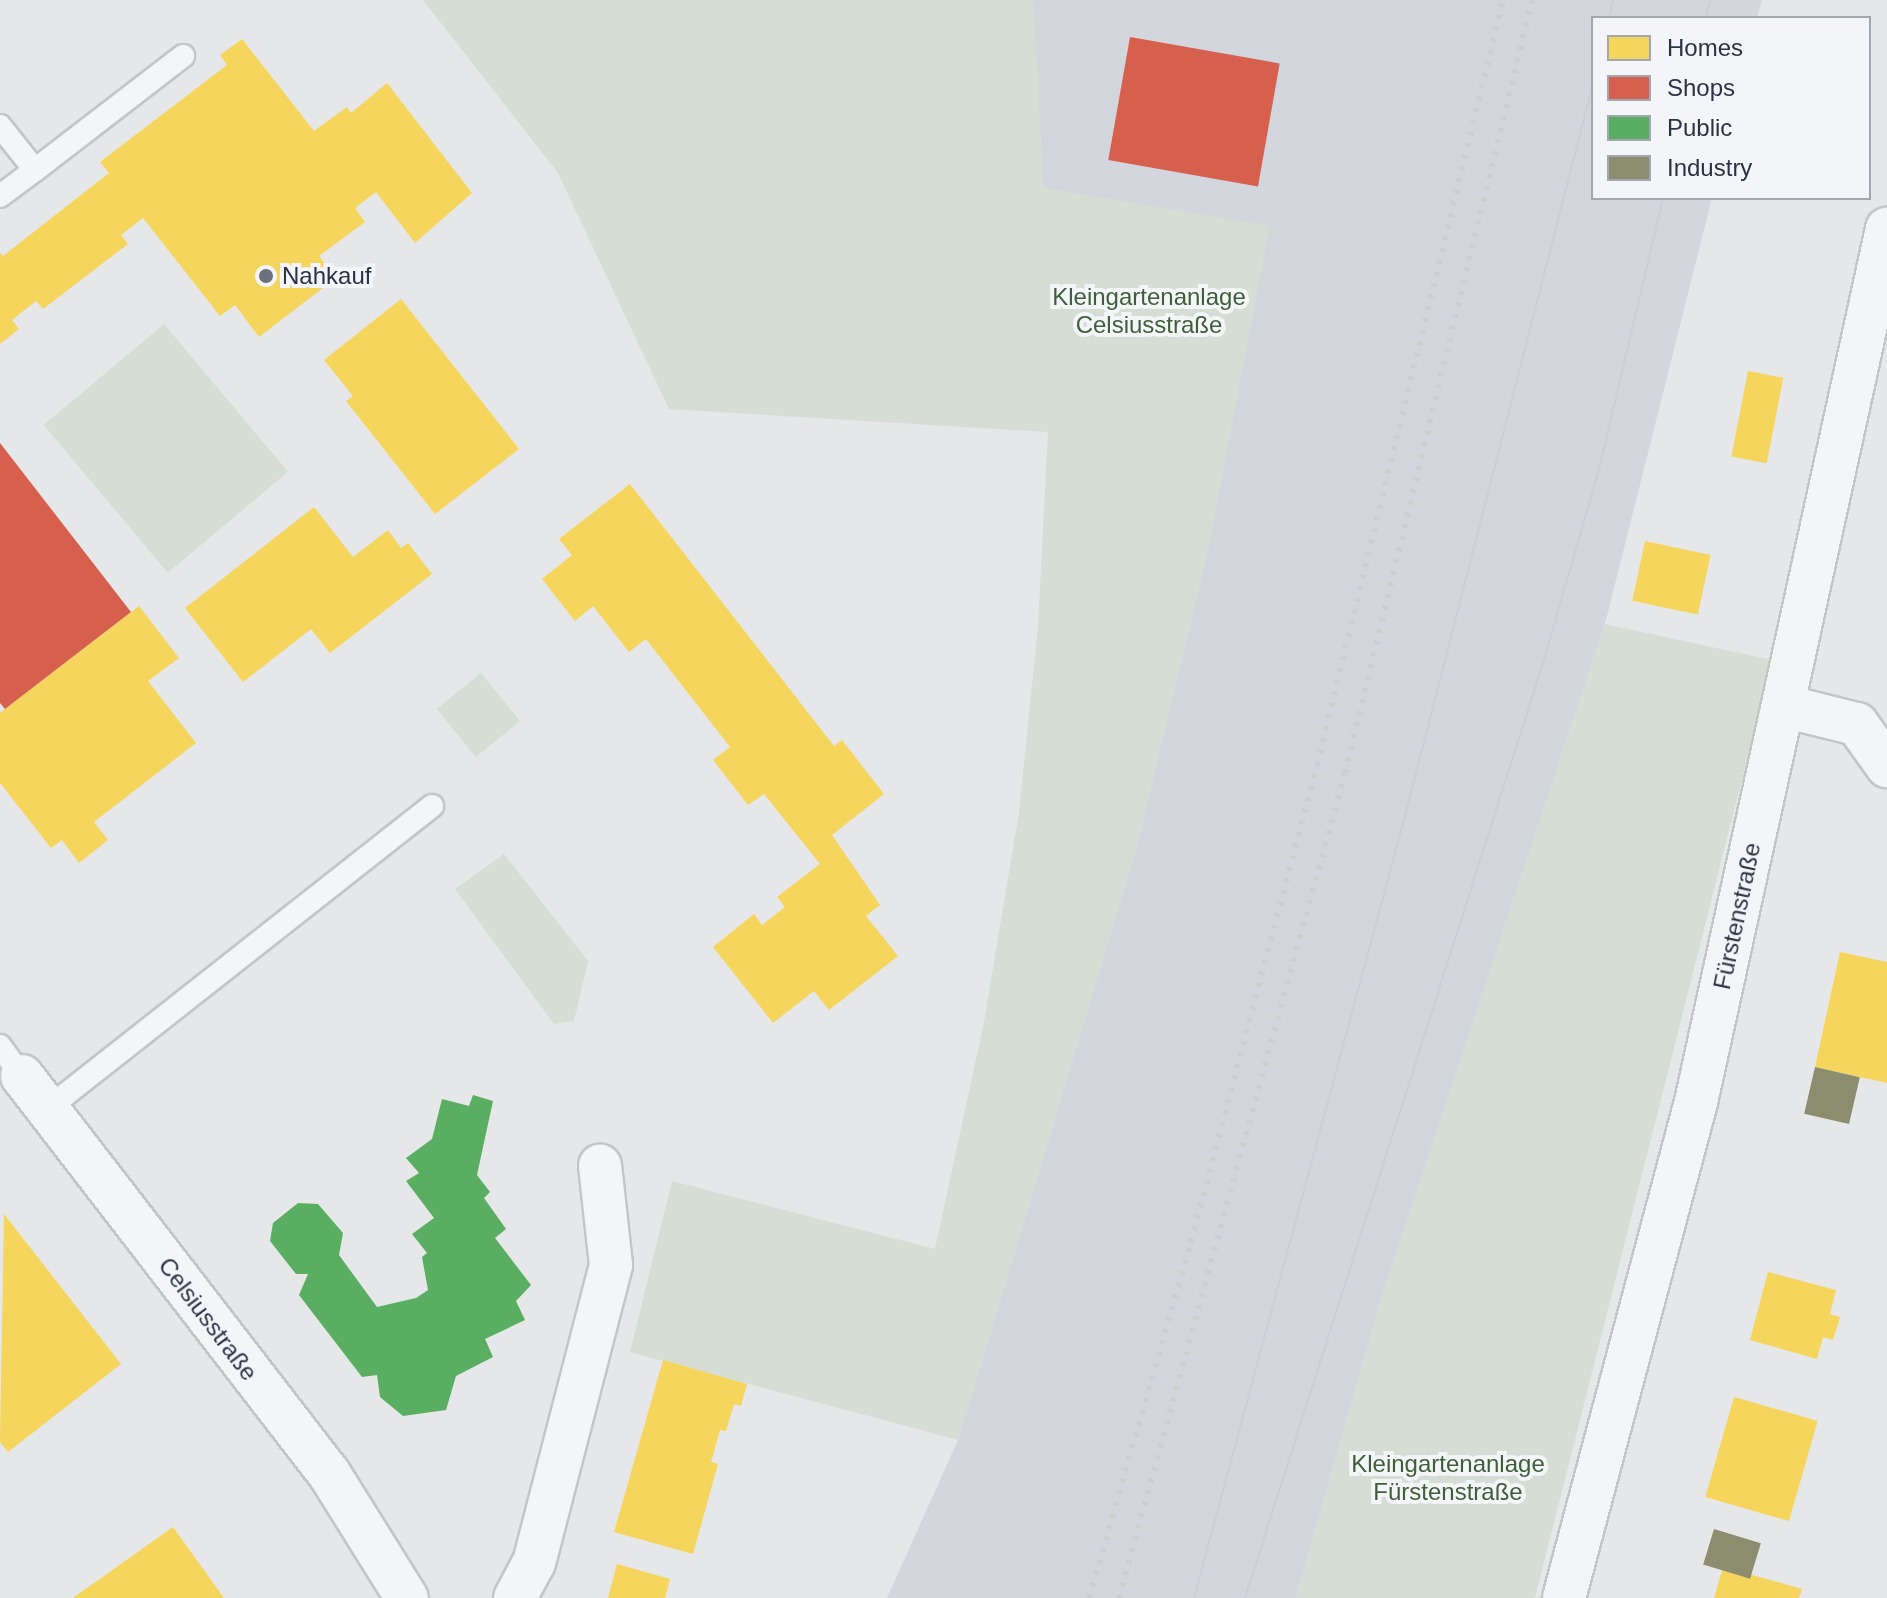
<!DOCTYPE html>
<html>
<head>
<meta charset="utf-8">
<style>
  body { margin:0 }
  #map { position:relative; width:1887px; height:1598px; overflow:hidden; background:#e5e7e9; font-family:Helvetica,sans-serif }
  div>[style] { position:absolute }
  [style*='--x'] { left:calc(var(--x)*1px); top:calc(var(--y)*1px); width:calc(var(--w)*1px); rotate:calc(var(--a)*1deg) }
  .built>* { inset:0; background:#d3d6dc }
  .green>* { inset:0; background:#d5ddd5; transform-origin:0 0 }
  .homes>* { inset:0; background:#f6d55c; transform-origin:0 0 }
  .shops>* { inset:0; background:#d6604d; transform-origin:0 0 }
  .public>* { inset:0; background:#5aae61 }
  .industry>* { inset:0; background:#8c8c6e; transform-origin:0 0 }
  .roads { filter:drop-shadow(2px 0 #c3c5c7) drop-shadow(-2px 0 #c3c5c7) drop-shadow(0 2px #c3c5c7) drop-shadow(0 -2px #c3c5c7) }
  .lane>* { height:22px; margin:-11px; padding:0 11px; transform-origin:11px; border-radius:11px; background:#f4f5f6 }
  .street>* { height:42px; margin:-21px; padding:0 21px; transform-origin:21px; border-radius:21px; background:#f4f5f6 }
  .tram>* { height:2px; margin:-1px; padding:0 1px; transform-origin:1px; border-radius:1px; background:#cecfd1 }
  .rail>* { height:6px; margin-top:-3px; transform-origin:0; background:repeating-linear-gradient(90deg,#cecfd1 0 4px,transparent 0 12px) }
  .dots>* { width:22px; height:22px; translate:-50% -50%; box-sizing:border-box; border:4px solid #f3f5f8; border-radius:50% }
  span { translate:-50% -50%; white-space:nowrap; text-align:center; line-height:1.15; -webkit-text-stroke:8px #f3f5f8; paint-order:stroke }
  .poi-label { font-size:24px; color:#2b3343 }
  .left { translate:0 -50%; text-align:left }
  .park-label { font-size:24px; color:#3f5f38 }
  .street-label { font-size:24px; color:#2b3343 }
  .legend { position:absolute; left:1591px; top:16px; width:280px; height:184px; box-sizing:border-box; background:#f3f5f8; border:2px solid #a3a7b0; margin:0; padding:10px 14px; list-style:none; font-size:24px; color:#2b3343 }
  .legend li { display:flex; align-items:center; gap:16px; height:40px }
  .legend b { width:40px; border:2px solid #a3a7b0 }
</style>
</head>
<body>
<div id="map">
  <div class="built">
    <i style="clip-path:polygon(1033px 0,1762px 0,1757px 18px,1593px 18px,1593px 198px,1712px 198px,1605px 624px,1381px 1300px,1296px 1598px,887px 1598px,958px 1440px,1136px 849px,1208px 549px,1269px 227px,1043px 188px)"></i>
  </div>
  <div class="green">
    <i style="clip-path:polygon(423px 0,1033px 0,1044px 188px,1270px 226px,1208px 549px,1136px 849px,958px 1440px,630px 1352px,672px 1181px,935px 1249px,984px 1022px,1019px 813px,1038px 626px,1048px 432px,669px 409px,558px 173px)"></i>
    <i style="left:164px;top:324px;width:193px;height:157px;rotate:50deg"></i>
    <i style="clip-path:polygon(1605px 624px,1772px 660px,1535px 1598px,1296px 1598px,1381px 1300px)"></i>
    <i style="left:481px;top:673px;width:62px;height:57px;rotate:51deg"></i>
    <i style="clip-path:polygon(504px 854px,588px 961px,574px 1021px,554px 1024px,455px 889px)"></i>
  </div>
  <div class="homes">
    <i style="clip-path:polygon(242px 39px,314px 131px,347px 107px,351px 113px,387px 83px,472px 193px,415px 243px,376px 192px,355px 208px,365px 222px,319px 256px,336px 278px,259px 337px,235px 305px,220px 316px,143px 218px,121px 235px,128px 244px,43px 309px,36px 301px,12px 320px,19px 329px,0 344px,0 253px,3px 256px,109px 173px,100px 162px,227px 65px,220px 55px)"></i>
    <i style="clip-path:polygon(401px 299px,519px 449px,435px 514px,346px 401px,353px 396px,324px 360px)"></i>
    <i style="left:1748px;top:371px;width:36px;height:87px;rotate:11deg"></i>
    <i style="clip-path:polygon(630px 484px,834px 746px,842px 740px,884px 794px,832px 835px,880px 905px,866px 916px,898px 956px,829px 1010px,814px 991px,773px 1023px,713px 947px,754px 914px,762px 925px,785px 907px,777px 897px,820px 864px,764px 794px,748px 805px,713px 760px,730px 747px,646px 639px,629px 652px,593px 606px,575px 621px,542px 579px,572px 555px,559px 539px)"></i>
    <i style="clip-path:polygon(314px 507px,353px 557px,388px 530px,401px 548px,408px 543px,432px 574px,330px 653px,311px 629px,243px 682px,185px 608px)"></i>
    <i style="left:1645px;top:541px;width:67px;height:61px;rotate:12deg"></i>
    <i style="clip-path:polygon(139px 606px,179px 658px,148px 681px,196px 743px,94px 822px,108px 840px,79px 863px,62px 840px,51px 848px,0 783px,0 713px)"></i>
    <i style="clip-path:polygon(1840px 952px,1887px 962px,1887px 1083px,1815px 1067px)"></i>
    <i style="clip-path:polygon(4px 1214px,121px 1364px,8px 1452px,0 1442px)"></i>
    <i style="clip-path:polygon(1768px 1272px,1836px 1290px,1830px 1314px,1840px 1317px,1833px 1340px,1823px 1337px,1817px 1359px,1750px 1340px)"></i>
    <i style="clip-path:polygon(663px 1360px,747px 1384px,741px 1406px,734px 1404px,726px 1431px,720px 1430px,711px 1462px,718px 1464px,693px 1554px,614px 1532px)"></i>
    <i style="left:1734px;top:1397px;width:87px;height:104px;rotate:16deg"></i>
    <i style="clip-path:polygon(173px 1527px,224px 1598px,73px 1598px)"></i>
    <i style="clip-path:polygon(617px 1564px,670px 1579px,665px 1598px,608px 1598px)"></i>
    <i style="clip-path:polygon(1723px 1567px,1802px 1589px,1799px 1598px,1714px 1598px)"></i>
  </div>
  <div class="shops">
    <i style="left:1130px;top:37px;width:152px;height:125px;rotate:10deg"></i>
    <i style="clip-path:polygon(0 443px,131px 612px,5px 709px,0 703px)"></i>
  </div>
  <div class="public">
    <i style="clip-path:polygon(473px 1095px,493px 1101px,477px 1175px,490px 1192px,484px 1198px,506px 1229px,495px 1238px,531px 1285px,516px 1301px,525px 1320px,485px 1339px,493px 1357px,456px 1376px,446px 1410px,403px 1416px,380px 1397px,377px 1375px,362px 1377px,299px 1295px,308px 1274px,296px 1274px,270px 1241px,273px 1223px,298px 1203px,318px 1204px,343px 1233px,339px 1255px,377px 1307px,416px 1298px,428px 1290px,422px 1257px,427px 1253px,412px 1234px,434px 1218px,406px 1181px,419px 1173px,406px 1158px,432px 1139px,442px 1099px,469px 1106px)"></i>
  </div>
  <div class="industry">
    <i style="left:1815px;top:1067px;width:46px;height:48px;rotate:13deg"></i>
    <i style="left:1714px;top:1529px;width:49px;height:37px;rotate:17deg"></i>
  </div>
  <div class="roads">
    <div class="lane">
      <i style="--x:0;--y:126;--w:56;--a:51.5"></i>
      <i style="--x:35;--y:170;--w:187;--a:-37.6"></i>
      <i style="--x:0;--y:196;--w:44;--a:-36.6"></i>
      <i style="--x:0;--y:1046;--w:37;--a:54"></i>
      <i style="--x:47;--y:1109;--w:490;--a:-38.2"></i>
    </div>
    <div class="street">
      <i style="--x:1784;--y:706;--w:75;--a:13.9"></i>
      <i style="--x:1857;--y:724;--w:52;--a:54.5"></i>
      <i style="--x:22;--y:1076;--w:504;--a:52.33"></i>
      <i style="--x:330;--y:1475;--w:145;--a:58"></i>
      <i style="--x:515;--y:1598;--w:40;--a:-62"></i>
      <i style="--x:534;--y:1563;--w:308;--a:-75.5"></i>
      <i style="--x:611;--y:1265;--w:100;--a:-96.3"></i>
      <i style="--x:1564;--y:1598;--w:513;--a:-75.1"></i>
      <i style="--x:1696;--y:1102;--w:894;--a:-77.66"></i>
    </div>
  </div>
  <div class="tram">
    <i style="--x:1609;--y:18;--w:18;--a:-77"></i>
    <i style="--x:1706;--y:18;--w:18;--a:-77"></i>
    <i style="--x:1194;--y:1598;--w:810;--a:-74.9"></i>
    <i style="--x:1405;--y:816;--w:756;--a:-75.6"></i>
    <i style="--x:1245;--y:1598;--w:981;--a:-72.32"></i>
    <i style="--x:1543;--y:663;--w:206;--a:-73.9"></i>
    <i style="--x:1600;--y:465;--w:274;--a:-76.7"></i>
  </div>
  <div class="rail">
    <i style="--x:1089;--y:1598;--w:370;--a:-74"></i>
    <i style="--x:1191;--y:1242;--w:493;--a:-75.2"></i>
    <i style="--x:1317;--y:765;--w:787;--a:-76.33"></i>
    <i style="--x:1119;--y:1598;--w:855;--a:-74.68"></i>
    <i style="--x:1345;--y:773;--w:795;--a:-76.4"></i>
  </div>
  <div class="dots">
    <i style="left:266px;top:276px;background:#6c727d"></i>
  </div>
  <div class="poi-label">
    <span class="left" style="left:282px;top:276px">Nahkauf</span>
  </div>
  <div class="park-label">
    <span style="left:1149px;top:311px">Kleingartenanlage<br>Celsiusstraße</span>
    <span style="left:1448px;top:1478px">Kleingartenanlage<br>Fürstenstraße</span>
  </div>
  <div class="street-label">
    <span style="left:1737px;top:916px;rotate:-78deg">Fürstenstraße</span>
    <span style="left:208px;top:1319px;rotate:53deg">Celsiusstraße</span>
  </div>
  <ul class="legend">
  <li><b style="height:22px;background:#f6d55c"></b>Homes</li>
  <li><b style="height:22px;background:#d6604d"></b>Shops</li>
  <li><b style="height:22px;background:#5aae61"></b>Public</li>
  <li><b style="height:22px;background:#8c8c6e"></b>Industry</li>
  </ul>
</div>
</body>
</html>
